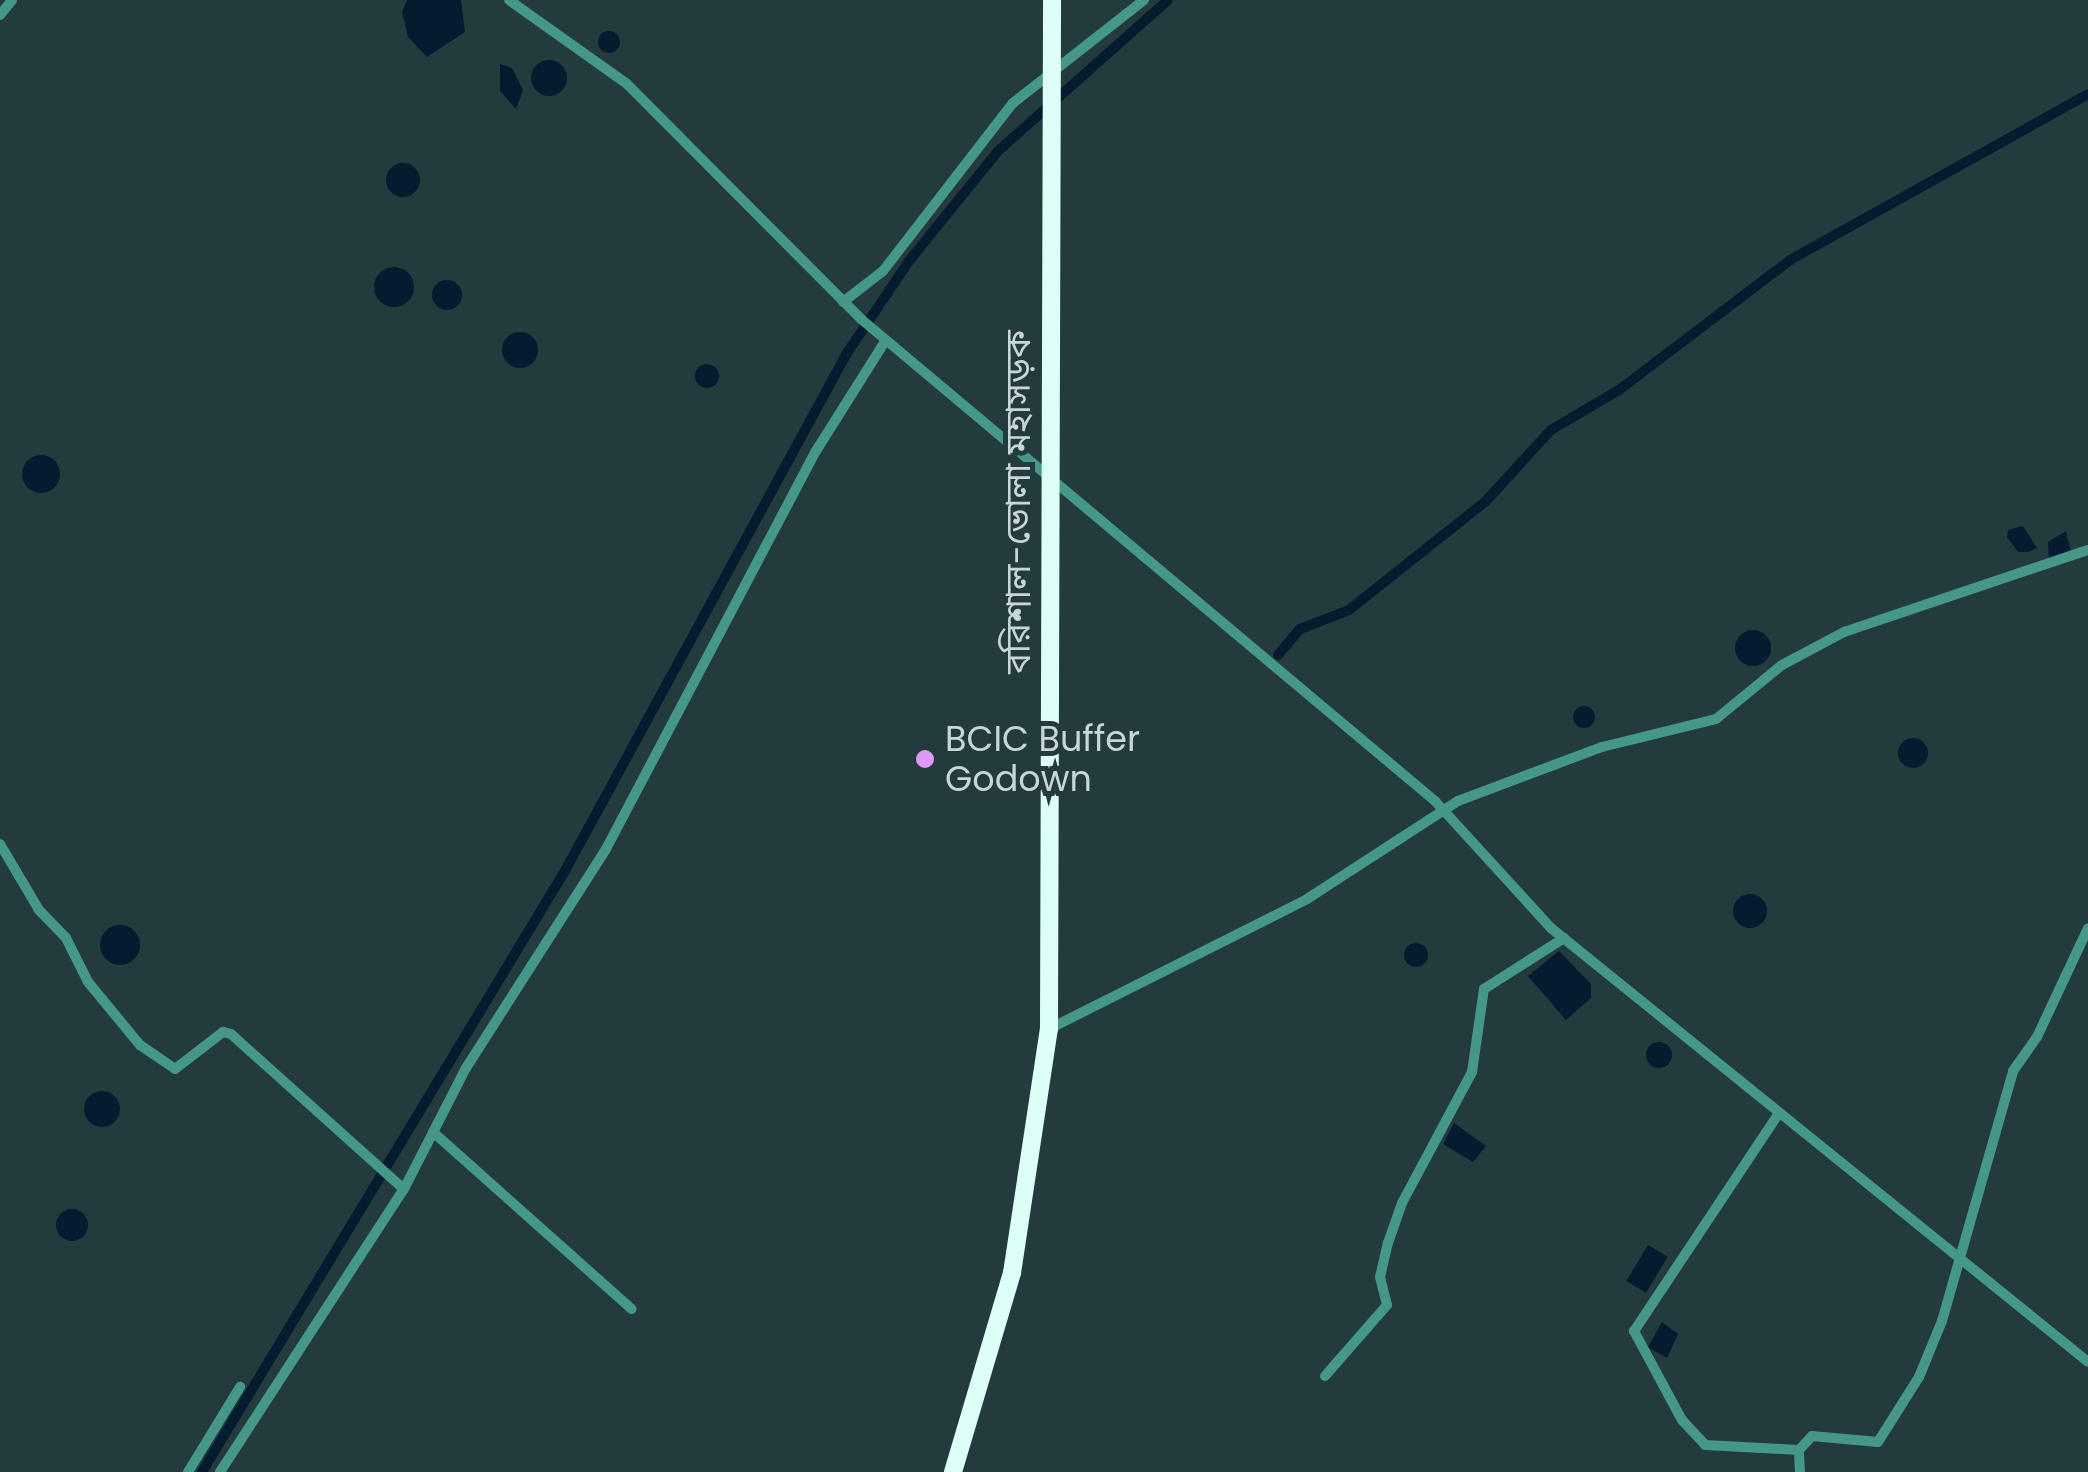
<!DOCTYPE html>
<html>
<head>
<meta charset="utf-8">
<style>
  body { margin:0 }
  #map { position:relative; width:2088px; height:1472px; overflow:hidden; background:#233b3d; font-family:Poppins,"Noto Sans Bengali",sans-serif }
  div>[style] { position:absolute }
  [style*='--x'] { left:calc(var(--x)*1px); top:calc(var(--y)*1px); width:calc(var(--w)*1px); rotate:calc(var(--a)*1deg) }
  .water>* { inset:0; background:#051b30; transform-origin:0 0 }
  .round { border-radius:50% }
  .canal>* { height:10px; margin:-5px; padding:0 5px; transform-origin:5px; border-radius:5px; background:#051b30 }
  .street>* { height:10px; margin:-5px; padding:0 5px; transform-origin:5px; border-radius:5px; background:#459788 }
  .highway>* { height:18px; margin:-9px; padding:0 9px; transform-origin:9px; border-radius:9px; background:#ddfff7 }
  .dots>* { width:28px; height:28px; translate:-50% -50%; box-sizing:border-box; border:5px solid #233b3d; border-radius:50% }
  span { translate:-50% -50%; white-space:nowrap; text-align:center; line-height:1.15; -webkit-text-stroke:10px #233b3d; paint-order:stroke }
  .street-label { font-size:35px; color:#c8d6d7 }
  .poi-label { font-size:35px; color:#c8d6d7 }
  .left { translate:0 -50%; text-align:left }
</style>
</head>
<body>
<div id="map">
  <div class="water">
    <i style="clip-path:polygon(407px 0,461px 0,465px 32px,427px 57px,408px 37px,402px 12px)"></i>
    <i class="round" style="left:598px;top:31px;width:22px;height:22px"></i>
    <i class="round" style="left:531px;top:60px;width:36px;height:36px"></i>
    <i style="clip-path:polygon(500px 64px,512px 68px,523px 90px,516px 109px,500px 91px)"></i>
    <i class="round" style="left:386px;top:163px;width:34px;height:34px"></i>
    <i class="round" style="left:374px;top:267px;width:40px;height:40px"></i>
    <i class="round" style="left:432px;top:280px;width:30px;height:30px"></i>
    <i class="round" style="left:502px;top:332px;width:36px;height:36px"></i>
    <i class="round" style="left:695px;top:364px;width:24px;height:24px"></i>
    <i class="round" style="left:22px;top:455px;width:38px;height:38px"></i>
    <i style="clip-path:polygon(2023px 526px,2037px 548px,2028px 552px,2018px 552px,2007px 537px,2008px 530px)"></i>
    <i style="clip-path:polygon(2066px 531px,2071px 552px,2049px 559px,2048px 542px)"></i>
    <i class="round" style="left:1735px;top:630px;width:36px;height:36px"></i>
    <i class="round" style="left:1573px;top:706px;width:22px;height:22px"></i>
    <i class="round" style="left:1898px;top:738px;width:30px;height:30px"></i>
    <i class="round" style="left:1733px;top:894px;width:34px;height:34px"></i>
    <i class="round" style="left:100px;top:925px;width:40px;height:40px"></i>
    <i class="round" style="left:1404px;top:943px;width:24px;height:24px"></i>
    <i style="clip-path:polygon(1559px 951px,1591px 984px,1591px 998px,1566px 1020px,1528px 976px)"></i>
    <i class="round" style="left:1646px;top:1042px;width:26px;height:26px"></i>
    <i class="round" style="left:84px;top:1091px;width:36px;height:36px"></i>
    <i style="clip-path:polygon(1454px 1123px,1486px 1146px,1473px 1162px,1443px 1144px)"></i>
    <i class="round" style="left:56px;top:1209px;width:32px;height:32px"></i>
    <i style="left:1648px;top:1245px;width:23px;height:42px;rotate:31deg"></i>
    <i style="clip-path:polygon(1662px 1322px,1678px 1334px,1667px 1358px,1648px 1347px)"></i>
  </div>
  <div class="canal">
    <i style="--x:1278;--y:655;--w:34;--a:-50"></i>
    <i style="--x:1300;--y:629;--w:53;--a:-21.2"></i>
    <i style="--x:1349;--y:610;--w:174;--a:-38.5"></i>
    <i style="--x:1485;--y:502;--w:98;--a:-47.5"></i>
    <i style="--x:1551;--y:430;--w:79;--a:-30.5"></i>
    <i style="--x:1619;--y:390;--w:215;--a:-37.2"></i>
    <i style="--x:1790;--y:260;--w:341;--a:-29.1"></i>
    <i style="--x:202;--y:1472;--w:704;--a:-58.88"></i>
    <i style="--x:566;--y:869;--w:588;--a:-61.43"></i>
    <i style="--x:847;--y:353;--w:111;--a:-56"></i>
    <i style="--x:909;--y:261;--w:141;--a:-51"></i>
    <i style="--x:998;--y:151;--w:227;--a:-41.6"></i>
  </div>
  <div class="street">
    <i style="--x:509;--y:0;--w:143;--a:35.4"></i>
    <i style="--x:626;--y:83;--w:333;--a:45.1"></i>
    <i style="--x:861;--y:319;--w:750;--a:40.02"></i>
    <i style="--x:1435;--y:801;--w:172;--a:47.6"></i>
    <i style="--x:1551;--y:928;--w:690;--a:38.94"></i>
    <i style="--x:0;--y:15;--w:19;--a:-51"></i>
    <i style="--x:843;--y:302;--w:51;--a:-37.8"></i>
    <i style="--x:883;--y:271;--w:212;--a:-52.3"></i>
    <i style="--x:1013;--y:103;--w:167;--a:-38.2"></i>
    <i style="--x:0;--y:844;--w:77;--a:59.4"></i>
    <i style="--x:39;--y:910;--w:39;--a:46"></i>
    <i style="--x:66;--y:938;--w:49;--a:63.4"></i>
    <i style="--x:88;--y:982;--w:82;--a:50.5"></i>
    <i style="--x:140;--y:1045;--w:42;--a:34.4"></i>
    <i style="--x:175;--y:1069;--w:61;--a:-37.6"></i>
    <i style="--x:223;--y:1032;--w:8;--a:14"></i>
    <i style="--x:231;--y:1034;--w:232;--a:41.9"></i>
    <i style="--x:1049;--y:1029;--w:289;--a:-26.7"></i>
    <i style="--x:1307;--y:899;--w:180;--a:-33"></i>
    <i style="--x:1458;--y:801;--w:154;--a:-20.6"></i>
    <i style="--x:1602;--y:747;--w:117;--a:-13.8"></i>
    <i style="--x:1716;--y:719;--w:85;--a:-39.3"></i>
    <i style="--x:1782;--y:665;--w:70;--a:-28"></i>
    <i style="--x:1844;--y:632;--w:257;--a:-18.6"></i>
    <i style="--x:1779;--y:1113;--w:262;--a:123.6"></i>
    <i style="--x:1634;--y:1331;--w:101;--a:61.7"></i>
    <i style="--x:1682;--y:1420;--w:34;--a:47"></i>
    <i style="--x:1705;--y:1445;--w:94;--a:3"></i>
    <i style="--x:433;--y:1132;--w:266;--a:41.7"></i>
    <i style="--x:1325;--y:1376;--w:94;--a:-48.9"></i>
    <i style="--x:1387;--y:1305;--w:29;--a:-104"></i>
    <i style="--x:1380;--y:1277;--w:35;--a:-77"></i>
    <i style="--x:1388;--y:1243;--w:42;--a:-70.7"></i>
    <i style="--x:1402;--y:1203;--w:149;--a:-61.9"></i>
    <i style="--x:1472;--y:1072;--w:84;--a:-81.8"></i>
    <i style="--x:1484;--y:989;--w:95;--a:-32.5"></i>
    <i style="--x:188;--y:1472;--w:100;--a:-58.5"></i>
    <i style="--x:220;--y:1472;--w:338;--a:-57"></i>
    <i style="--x:404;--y:1189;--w:136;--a:-62.9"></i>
    <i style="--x:466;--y:1068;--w:260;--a:-57.4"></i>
    <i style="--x:606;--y:849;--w:450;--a:-62.2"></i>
    <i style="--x:816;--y:451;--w:131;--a:-57.8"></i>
    <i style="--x:1800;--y:1472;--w:22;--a:-93"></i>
    <i style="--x:1799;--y:1450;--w:19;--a:-47"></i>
    <i style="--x:1812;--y:1436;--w:66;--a:5.2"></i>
    <i style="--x:1878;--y:1442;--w:77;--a:-57.8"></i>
    <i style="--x:1919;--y:1377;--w:61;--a:-67.7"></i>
    <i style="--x:1942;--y:1321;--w:260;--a:-74.1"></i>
    <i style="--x:2013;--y:1071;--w:42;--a:-54.8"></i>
    <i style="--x:2037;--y:1037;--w:120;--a:-64.9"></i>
  </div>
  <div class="highway">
    <i style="--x:953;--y:1472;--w:208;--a:-73.5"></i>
    <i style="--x:1012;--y:1273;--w:247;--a:-81.4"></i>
    <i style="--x:1049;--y:1029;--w:1029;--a:-89.83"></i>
  </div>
  <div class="dots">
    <i style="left:925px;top:759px;background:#dd99f3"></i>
  </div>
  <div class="street-label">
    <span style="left:1018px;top:502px;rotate:-90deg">বরিশাল-ভোলা মহাসড়ক</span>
  </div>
  <div class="poi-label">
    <span class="left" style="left:945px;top:759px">BCIC Buffer<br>Godown</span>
  </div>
</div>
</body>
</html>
